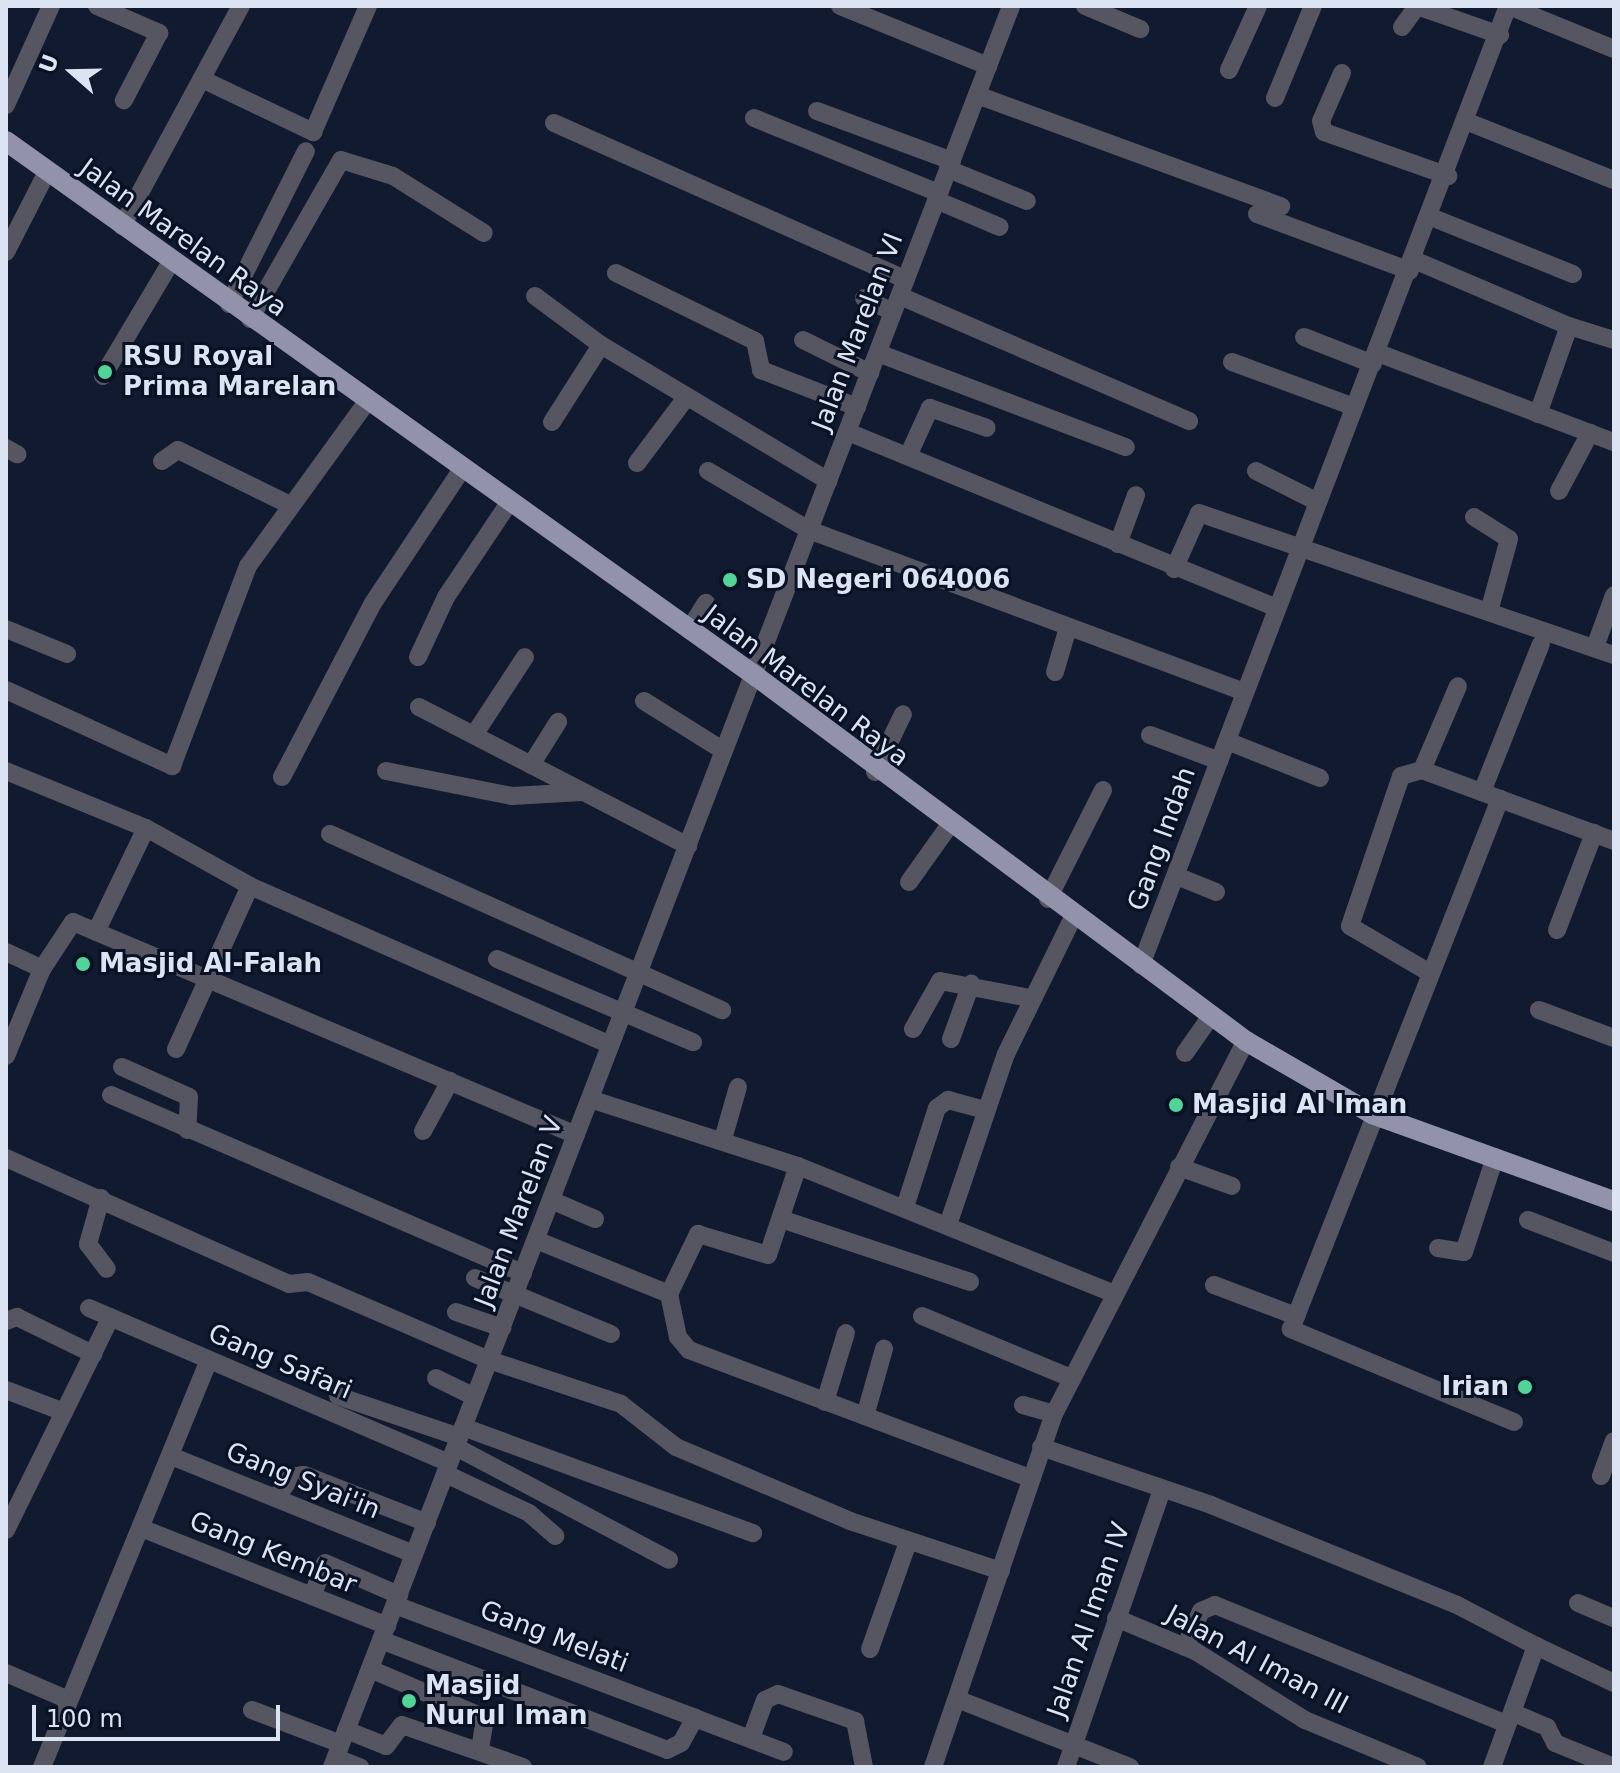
<!DOCTYPE html>
<html>
<head>
<meta charset="utf-8">
<style>
  body { margin:0 }
  #map { position:relative; width:1620px; height:1773px; overflow:hidden; background:#111a2e; font-family:"DejaVu Sans",sans-serif }
  div>[style] { position:absolute }
  [style*='--x'] { left:calc(var(--x)*1px); top:calc(var(--y)*1px); width:calc(var(--w)*1px); rotate:calc(var(--a)*1deg) }
  .minor>* { height:18px; margin:-9px; padding:0 9px; transform-origin:9px; border-radius:9px; background:#565662 }
  .major>* { height:20px; margin:-10px; padding:0 10px; transform-origin:10px; border-radius:10px; background:#9292aa }
  .dots>* { width:22px; height:22px; translate:-50% -50%; box-sizing:border-box; border:4px solid #091124; border-radius:50% }
  span { translate:-50% -50%; white-space:nowrap; text-align:center; line-height:1.15; -webkit-text-stroke:6px #091124; paint-order:stroke }
  .street-label { font-size:26px; color:#dce3f2 }
  .poi-label { font-size:26px; color:#dce3f2; font-weight:700 }
  .left { translate:0 -50%; text-align:left }
  .right { translate:-100% -50%; text-align:right }
  .frame { position:absolute; inset:0; border:8px solid #dce3f2; pointer-events:none }
  .north { position:absolute; left:32px; top:32px; width:80px; height:80px; -webkit-text-stroke:6px #091124; paint-order:stroke; rotate:290deg; font-size:22px; font-weight:700; line-height:32px; text-align:center; color:#dce3f2 }
  .north::after { content:''; display:block; margin:auto; width:28px; height:36px; background:#dce3f2; clip-path:polygon(50% 0,100% 100%,50% 72%,0 100%) }
  .scale { position:absolute; left:32px; top:1705px; width:248px; height:36px; box-sizing:border-box; border:4px solid #dce3f2; border-top:0; padding-left:10px; font-size:24px; line-height:28px; white-space:nowrap; color:#dce3f2; -webkit-text-stroke:6px #091124; paint-order:stroke }
</style>
</head>
<body>
<div id="map">
  <div class="minor">
    <i style="--x:97;--y:6;--w:68;--a:23.5"></i>
    <i style="--x:159;--y:33;--w:76;--a:117.6"></i>
    <i style="--x:840;--y:6;--w:160;--a:22.1"></i>
    <i style="--x:1085;--y:6;--w:60;--a:22.7"></i>
    <i style="--x:1509;--y:6;--w:113;--a:22.3"></i>
    <i style="--x:1402;--y:27;--w:26;--a:-54"></i>
    <i style="--x:1417;--y:6;--w:88;--a:19.3"></i>
    <i style="--x:1229;--y:70;--w:70;--a:-65.6"></i>
    <i style="--x:1342;--y:73;--w:52;--a:113.6"></i>
    <i style="--x:1321;--y:121;--w:11;--a:75"></i>
    <i style="--x:1324;--y:132;--w:132;--a:19.5"></i>
    <i style="--x:206;--y:81;--w:119;--a:25.5"></i>
    <i style="--x:313;--y:132;--w:137;--a:-66.4"></i>
    <i style="--x:977;--y:95;--w:324;--a:20.1"></i>
    <i style="--x:1275;--y:98;--w:100;--a:-67.6"></i>
    <i style="--x:6;--y:105;--w:109;--a:-65.6"></i>
    <i style="--x:817;--y:111;--w:144;--a:20.3"></i>
    <i style="--x:754;--y:118;--w:200;--a:22.1"></i>
    <i style="--x:1468;--y:122;--w:157;--a:21.7"></i>
    <i style="--x:554;--y:123;--w:385;--a:24"></i>
    <i style="--x:948;--y:169;--w:85;--a:22.1"></i>
    <i style="--x:936;--y:200;--w:69;--a:22.9"></i>
    <i style="--x:1257;--y:214;--w:163;--a:20.4"></i>
    <i style="--x:1431;--y:217;--w:153;--a:21.9"></i>
    <i style="--x:122;--y:226;--w:250;--a:-61.6"></i>
    <i style="--x:6;--y:252;--w:90;--a:-62.9"></i>
    <i style="--x:1414;--y:260;--w:168;--a:23.1"></i>
    <i style="--x:616;--y:273;--w:155;--a:26.1"></i>
    <i style="--x:755;--y:341;--w:30;--a:78"></i>
    <i style="--x:761;--y:370;--w:103;--a:21.1"></i>
    <i style="--x:535;--y:296;--w:82;--a:36.6"></i>
    <i style="--x:900;--y:296;--w:315;--a:23.4"></i>
    <i style="--x:864;--y:298;--w:32;--a:26"></i>
    <i style="--x:229;--y:304;--w:171;--a:-63.3"></i>
    <i style="--x:250;--y:319;--w:183;--a:-60.2"></i>
    <i style="--x:341;--y:160;--w:54;--a:17.1"></i>
    <i style="--x:393;--y:176;--w:107;--a:32.1"></i>
    <i style="--x:1304;--y:337;--w:74;--a:21.4"></i>
    <i style="--x:803;--y:340;--w:75;--a:26.2"></i>
    <i style="--x:878;--y:353;--w:265;--a:20.8"></i>
    <i style="--x:1378;--y:353;--w:252;--a:20.7"></i>
    <i style="--x:1232;--y:362;--w:130;--a:20.2"></i>
    <i style="--x:103;--y:376;--w:133;--a:-59.2"></i>
    <i style="--x:1538;--y:414;--w:93;--a:-70.6"></i>
    <i style="--x:1569;--y:326;--w:47;--a:17.3"></i>
    <i style="--x:552;--y:422;--w:91;--a:-57.5"></i>
    <i style="--x:601;--y:345;--w:265;--a:30.9"></i>
    <i style="--x:848;--y:432;--w:461;--a:22.3"></i>
    <i style="--x:6;--y:448;--w:13;--a:29"></i>
    <i style="--x:908;--y:456;--w:53;--a:-65.4"></i>
    <i style="--x:930;--y:408;--w:60;--a:19.3"></i>
    <i style="--x:162;--y:461;--w:19;--a:-35"></i>
    <i style="--x:178;--y:450;--w:125;--a:26.2"></i>
    <i style="--x:637;--y:463;--w:80;--a:-53.1"></i>
    <i style="--x:708;--y:471;--w:117;--a:30.3"></i>
    <i style="--x:809;--y:530;--w:465;--a:20.4"></i>
    <i style="--x:1256;--y:471;--w:65;--a:26.6"></i>
    <i style="--x:1559;--y:491;--w:66;--a:-61.9"></i>
    <i style="--x:1474;--y:517;--w:41;--a:32.2"></i>
    <i style="--x:1509;--y:539;--w:72;--a:105.4"></i>
    <i style="--x:1118;--y:544;--w:52;--a:-69.8"></i>
    <i style="--x:1174;--y:569;--w:61;--a:-65.9"></i>
    <i style="--x:1199;--y:513;--w:439;--a:18.9"></i>
    <i style="--x:6;--y:629;--w:66;--a:22.3"></i>
    <i style="--x:689;--y:630;--w:32;--a:-58"></i>
    <i style="--x:1595;--y:647;--w:55;--a:-69.9"></i>
    <i style="--x:418;--y:657;--w:66;--a:-65"></i>
    <i style="--x:446;--y:597;--w:110;--a:-56.2"></i>
    <i style="--x:1055;--y:672;--w:43;--a:-73.7"></i>
    <i style="--x:6;--y:690;--w:183;--a:24.6"></i>
    <i style="--x:172;--y:766;--w:214;--a:-69.2"></i>
    <i style="--x:248;--y:566;--w:201;--a:-54.1"></i>
    <i style="--x:644;--y:701;--w:94;--a:32"></i>
    <i style="--x:419;--y:707;--w:303;--a:27.3"></i>
    <i style="--x:474;--y:735;--w:93;--a:-56.8"></i>
    <i style="--x:1150;--y:735;--w:74;--a:20.6"></i>
    <i style="--x:1227;--y:741;--w:100;--a:21.7"></i>
    <i style="--x:531;--y:765;--w:51;--a:-57.9"></i>
    <i style="--x:1422;--y:770;--w:91;--a:-66.8"></i>
    <i style="--x:6;--y:771;--w:151;--a:22.2"></i>
    <i style="--x:146;--y:828;--w:119;--a:29.1"></i>
    <i style="--x:250;--y:886;--w:394;--a:23.8"></i>
    <i style="--x:386;--y:771;--w:128;--a:11.2"></i>
    <i style="--x:512;--y:796;--w:70;--a:-3.3"></i>
    <i style="--x:875;--y:772;--w:64;--a:-64.2"></i>
    <i style="--x:282;--y:777;--w:196;--a:-62.4"></i>
    <i style="--x:373;--y:603;--w:157;--a:-56.4"></i>
    <i style="--x:1482;--y:792;--w:159;--a:-68.3"></i>
    <i style="--x:330;--y:834;--w:430;--a:24.2"></i>
    <i style="--x:1179;--y:877;--w:40;--a:22"></i>
    <i style="--x:909;--y:882;--w:69;--a:-54.5"></i>
    <i style="--x:1048;--y:899;--w:122;--a:-63.2"></i>
    <i style="--x:1557;--y:930;--w:104;--a:-69.1"></i>
    <i style="--x:96;--y:932;--w:115;--a:-64.3"></i>
    <i style="--x:6;--y:952;--w:40;--a:25"></i>
    <i style="--x:42;--y:969;--w:56;--a:-56.6"></i>
    <i style="--x:73;--y:922;--w:546;--a:22.95"></i>
    <i style="--x:497;--y:959;--w:213;--a:23"></i>
    <i style="--x:1141;--y:965;--w:1027;--a:-69.06"></i>
    <i style="--x:1430;--y:973;--w:93;--a:-149.6"></i>
    <i style="--x:1350;--y:926;--w:158;--a:-71.2"></i>
    <i style="--x:1401;--y:776;--w:22;--a:-16"></i>
    <i style="--x:1422;--y:770;--w:83;--a:20.4"></i>
    <i style="--x:1539;--y:1010;--w:80;--a:20.5"></i>
    <i style="--x:913;--y:1029;--w:55;--a:-60.6"></i>
    <i style="--x:940;--y:981;--w:92;--a:10.7"></i>
    <i style="--x:951;--y:1039;--w:59;--a:-70"></i>
    <i style="--x:176;--y:1049;--w:179;--a:-65.6"></i>
    <i style="--x:1185;--y:1053;--w:45;--a:-54.9"></i>
    <i style="--x:6;--y:1056;--w:94;--a:-67.5"></i>
    <i style="--x:122;--y:1067;--w:73;--a:24.1"></i>
    <i style="--x:189;--y:1097;--w:33;--a:93"></i>
    <i style="--x:111;--y:1095;--w:449;--a:23.4"></i>
    <i style="--x:590;--y:1099;--w:219;--a:17.9"></i>
    <i style="--x:798;--y:1166;--w:339;--a:22"></i>
    <i style="--x:423;--y:1131;--w:57;--a:-61.6"></i>
    <i style="--x:723;--y:1139;--w:54;--a:-73.9"></i>
    <i style="--x:6;--y:1158;--w:310;--a:24"></i>
    <i style="--x:289;--y:1284;--w:19;--a:-6"></i>
    <i style="--x:308;--y:1282;--w:197;--a:23.3"></i>
    <i style="--x:489;--y:1360;--w:139;--a:18.4"></i>
    <i style="--x:621;--y:1404;--w:70;--a:38"></i>
    <i style="--x:676;--y:1447;--w:189;--a:23"></i>
    <i style="--x:850;--y:1521;--w:159;--a:18.3"></i>
    <i style="--x:1179;--y:1167;--w:56;--a:19.7"></i>
    <i style="--x:101;--y:1198;--w:48;--a:105.8"></i>
    <i style="--x:88;--y:1244;--w:31;--a:53"></i>
    <i style="--x:551;--y:1200;--w:48;--a:23.4"></i>
    <i style="--x:905;--y:1207;--w:104;--a:-72.1"></i>
    <i style="--x:937;--y:1108;--w:14;--a:-36"></i>
    <i style="--x:948;--y:1100;--w:39;--a:15"></i>
    <i style="--x:784;--y:1220;--w:196;--a:18.4"></i>
    <i style="--x:1528;--y:1220;--w:92;--a:21"></i>
    <i style="--x:949;--y:1222;--w:177;--a:-71.3"></i>
    <i style="--x:1006;--y:1054;--w:153;--a:-63.9"></i>
    <i style="--x:536;--y:1240;--w:144;--a:22.1"></i>
    <i style="--x:669;--y:1294;--w:44;--a:78.2"></i>
    <i style="--x:678;--y:1337;--w:17;--a:50"></i>
    <i style="--x:689;--y:1350;--w:366;--a:20.6"></i>
    <i style="--x:1438;--y:1248;--w:26;--a:9"></i>
    <i style="--x:1464;--y:1252;--w:100;--a:-71.9"></i>
    <i style="--x:475;--y:1278;--w:147;--a:22.4"></i>
    <i style="--x:1214;--y:1285;--w:88;--a:20.7"></i>
    <i style="--x:669;--y:1294;--w:67;--a:-64.2"></i>
    <i style="--x:698;--y:1234;--w:73;--a:16.7"></i>
    <i style="--x:768;--y:1255;--w:94;--a:-71.4"></i>
    <i style="--x:89;--y:1308;--w:392;--a:23.3"></i>
    <i style="--x:456;--y:1312;--w:49;--a:19.2"></i>
    <i style="--x:922;--y:1316;--w:161;--a:22.6"></i>
    <i style="--x:6;--y:1321;--w:12;--a:-20"></i>
    <i style="--x:17;--y:1317;--w:85;--a:26"></i>
    <i style="--x:436;--y:1378;--w:43;--a:26"></i>
    <i style="--x:6;--y:1390;--w:62;--a:20.8"></i>
    <i style="--x:338;--y:1396;--w:128;--a:18.7"></i>
    <i style="--x:825;--y:1402;--w:72;--a:-73.1"></i>
    <i style="--x:1023;--y:1405;--w:32;--a:16"></i>
    <i style="--x:865;--y:1416;--w:70;--a:-74.2"></i>
    <i style="--x:1514;--y:1422;--w:242;--a:-157.4"></i>
    <i style="--x:1291;--y:1329;--w:570;--a:-68.48"></i>
    <i style="--x:1500;--y:799;--w:121;--a:20.2"></i>
    <i style="--x:463;--y:1427;--w:309;--a:20.1"></i>
    <i style="--x:456;--y:1447;--w:241;--a:27.9"></i>
    <i style="--x:1041;--y:1447;--w:180;--a:18.8"></i>
    <i style="--x:1211;--y:1505;--w:266;--a:22.1"></i>
    <i style="--x:1457;--y:1605;--w:89;--a:27.4"></i>
    <i style="--x:171;--y:1456;--w:262;--a:22"></i>
    <i style="--x:446;--y:1474;--w:92;--a:25.2"></i>
    <i style="--x:529;--y:1513;--w:35;--a:41"></i>
    <i style="--x:1601;--y:1476;--w:37;--a:-70"></i>
    <i style="--x:277;--y:1497;--w:24;--a:-55"></i>
    <i style="--x:291;--y:1477;--w:13;--a:-9"></i>
    <i style="--x:304;--y:1475;--w:132;--a:21.3"></i>
    <i style="--x:141;--y:1528;--w:265;--a:21.7"></i>
    <i style="--x:6;--y:1530;--w:237;--a:-63.8"></i>
    <i style="--x:312;--y:1596;--w:35;--a:-68"></i>
    <i style="--x:325;--y:1563;--w:81;--a:23.4"></i>
    <i style="--x:1578;--y:1603;--w:39;--a:23"></i>
    <i style="--x:395;--y:1605;--w:321;--a:20.6"></i>
    <i style="--x:1116;--y:1618;--w:86;--a:22.7"></i>
    <i style="--x:1195;--y:1651;--w:130;--a:32.1"></i>
    <i style="--x:1305;--y:1720;--w:122;--a:22.6"></i>
    <i style="--x:381;--y:1640;--w:306;--a:21"></i>
    <i style="--x:667;--y:1750;--w:16;--a:-27"></i>
    <i style="--x:681;--y:1743;--w:29;--a:-61"></i>
    <i style="--x:695;--y:1718;--w:95;--a:20.9"></i>
    <i style="--x:1185;--y:1647;--w:39;--a:-66"></i>
    <i style="--x:1201;--y:1611;--w:15;--a:-23"></i>
    <i style="--x:1215;--y:1605;--w:315;--a:22.2"></i>
    <i style="--x:870;--y:1649;--w:114;--a:-70.4"></i>
    <i style="--x:370;--y:1669;--w:125;--a:23.1"></i>
    <i style="--x:485;--y:1718;--w:33;--a:99"></i>
    <i style="--x:6;--y:1673;--w:65;--a:23.4"></i>
    <i style="--x:957;--y:1699;--w:186;--a:21.5"></i>
    <i style="--x:252;--y:1710;--w:95;--a:20.9"></i>
    <i style="--x:1516;--y:1714;--w:34;--a:23"></i>
    <i style="--x:1547;--y:1727;--w:18;--a:63"></i>
    <i style="--x:1555;--y:1743;--w:64;--a:22.1"></i>
    <i style="--x:346;--y:1730;--w:43;--a:21.8"></i>
    <i style="--x:386;--y:1746;--w:26;--a:-53"></i>
    <i style="--x:402;--y:1725;--w:128;--a:19.1"></i>
    <i style="--x:751;--y:1738;--w:40;--a:-69.8"></i>
    <i style="--x:765;--y:1700;--w:14;--a:-25"></i>
    <i style="--x:778;--y:1694;--w:82;--a:19.3"></i>
    <i style="--x:855;--y:1721;--w:47;--a:78.9"></i>
    <i style="--x:336;--y:1758;--w:26;--a:21"></i>
    <i style="--x:42;--y:1767;--w:440;--a:-67.7"></i>
    <i style="--x:332;--y:1767;--w:1887;--a:-68.91"></i>
    <i style="--x:933;--y:1767;--w:373;--a:-71.1"></i>
    <i style="--x:1054;--y:1414;--w:420;--a:-62.8"></i>
    <i style="--x:1066;--y:1767;--w:294;--a:-70.9"></i>
    <i style="--x:1492;--y:1767;--w:129;--a:-70"></i>
    <i style="--x:1536;--y:1646;--w:86;--a:25.4"></i>
  </div>
  <div class="major">
    <i style="--x:6;--y:141;--w:923;--a:35.52"></i>
    <i style="--x:757;--y:677;--w:610;--a:36.66"></i>
    <i style="--x:1246;--y:1041;--w:146;--a:30.1"></i>
    <i style="--x:1372;--y:1114;--w:257;--a:19.8"></i>
  </div>
  <div class="dots">
    <i style="left:105px;top:372px;background:#52d397"></i>
    <i style="left:730px;top:580px;background:#52d397"></i>
    <i style="left:83px;top:964px;background:#52d397"></i>
    <i style="left:1176px;top:1105px;background:#52d397"></i>
    <i style="left:1525px;top:1387px;background:#52d397"></i>
    <i style="left:409px;top:1701px;background:#52d397"></i>
  </div>
  <div class="street-label">
    <span style="left:183px;top:238px;rotate:36deg">Jalan Marelan Raya</span>
    <span style="left:858px;top:332px;rotate:-69deg">Jalan Marelan VI</span>
    <span style="left:806px;top:686px;rotate:37deg">Jalan Marelan Raya</span>
    <span style="left:1162px;top:839px;rotate:-70deg">Gang Indah</span>
    <span style="left:519px;top:1212px;rotate:-69deg">Jalan Marelan V</span>
    <span style="left:280px;top:1362px;rotate:23deg">Gang Safari</span>
    <span style="left:303px;top:1481px;rotate:22deg">Gang Syai'in</span>
    <span style="left:273px;top:1553px;rotate:22deg">Gang Kembar</span>
    <span style="left:1089px;top:1620px;rotate:-71deg">Jalan Al Iman IV</span>
    <span style="left:554px;top:1637px;rotate:21deg">Gang Melati</span>
    <span style="left:1257px;top:1660px;rotate:28deg">Jalan Al Iman III</span>
  </div>
  <div class="poi-label">
    <span class="left" style="left:123px;top:372px">RSU Royal<br>Prima Marelan</span>
    <span class="left" style="left:746px;top:580px">SD Negeri 064006</span>
    <span class="left" style="left:99px;top:964px">Masjid Al-Falah</span>
    <span class="left" style="left:1192px;top:1105px">Masjid Al Iman</span>
    <span class="right" style="left:1509px;top:1387px">Irian</span>
    <span class="left" style="left:425px;top:1701px">Masjid<br>Nurul Iman</span>
  </div>
  <div class="frame"></div>
  <div class="north">U</div>
  <div class="scale">100 m</div>
</div>
</body>
</html>
